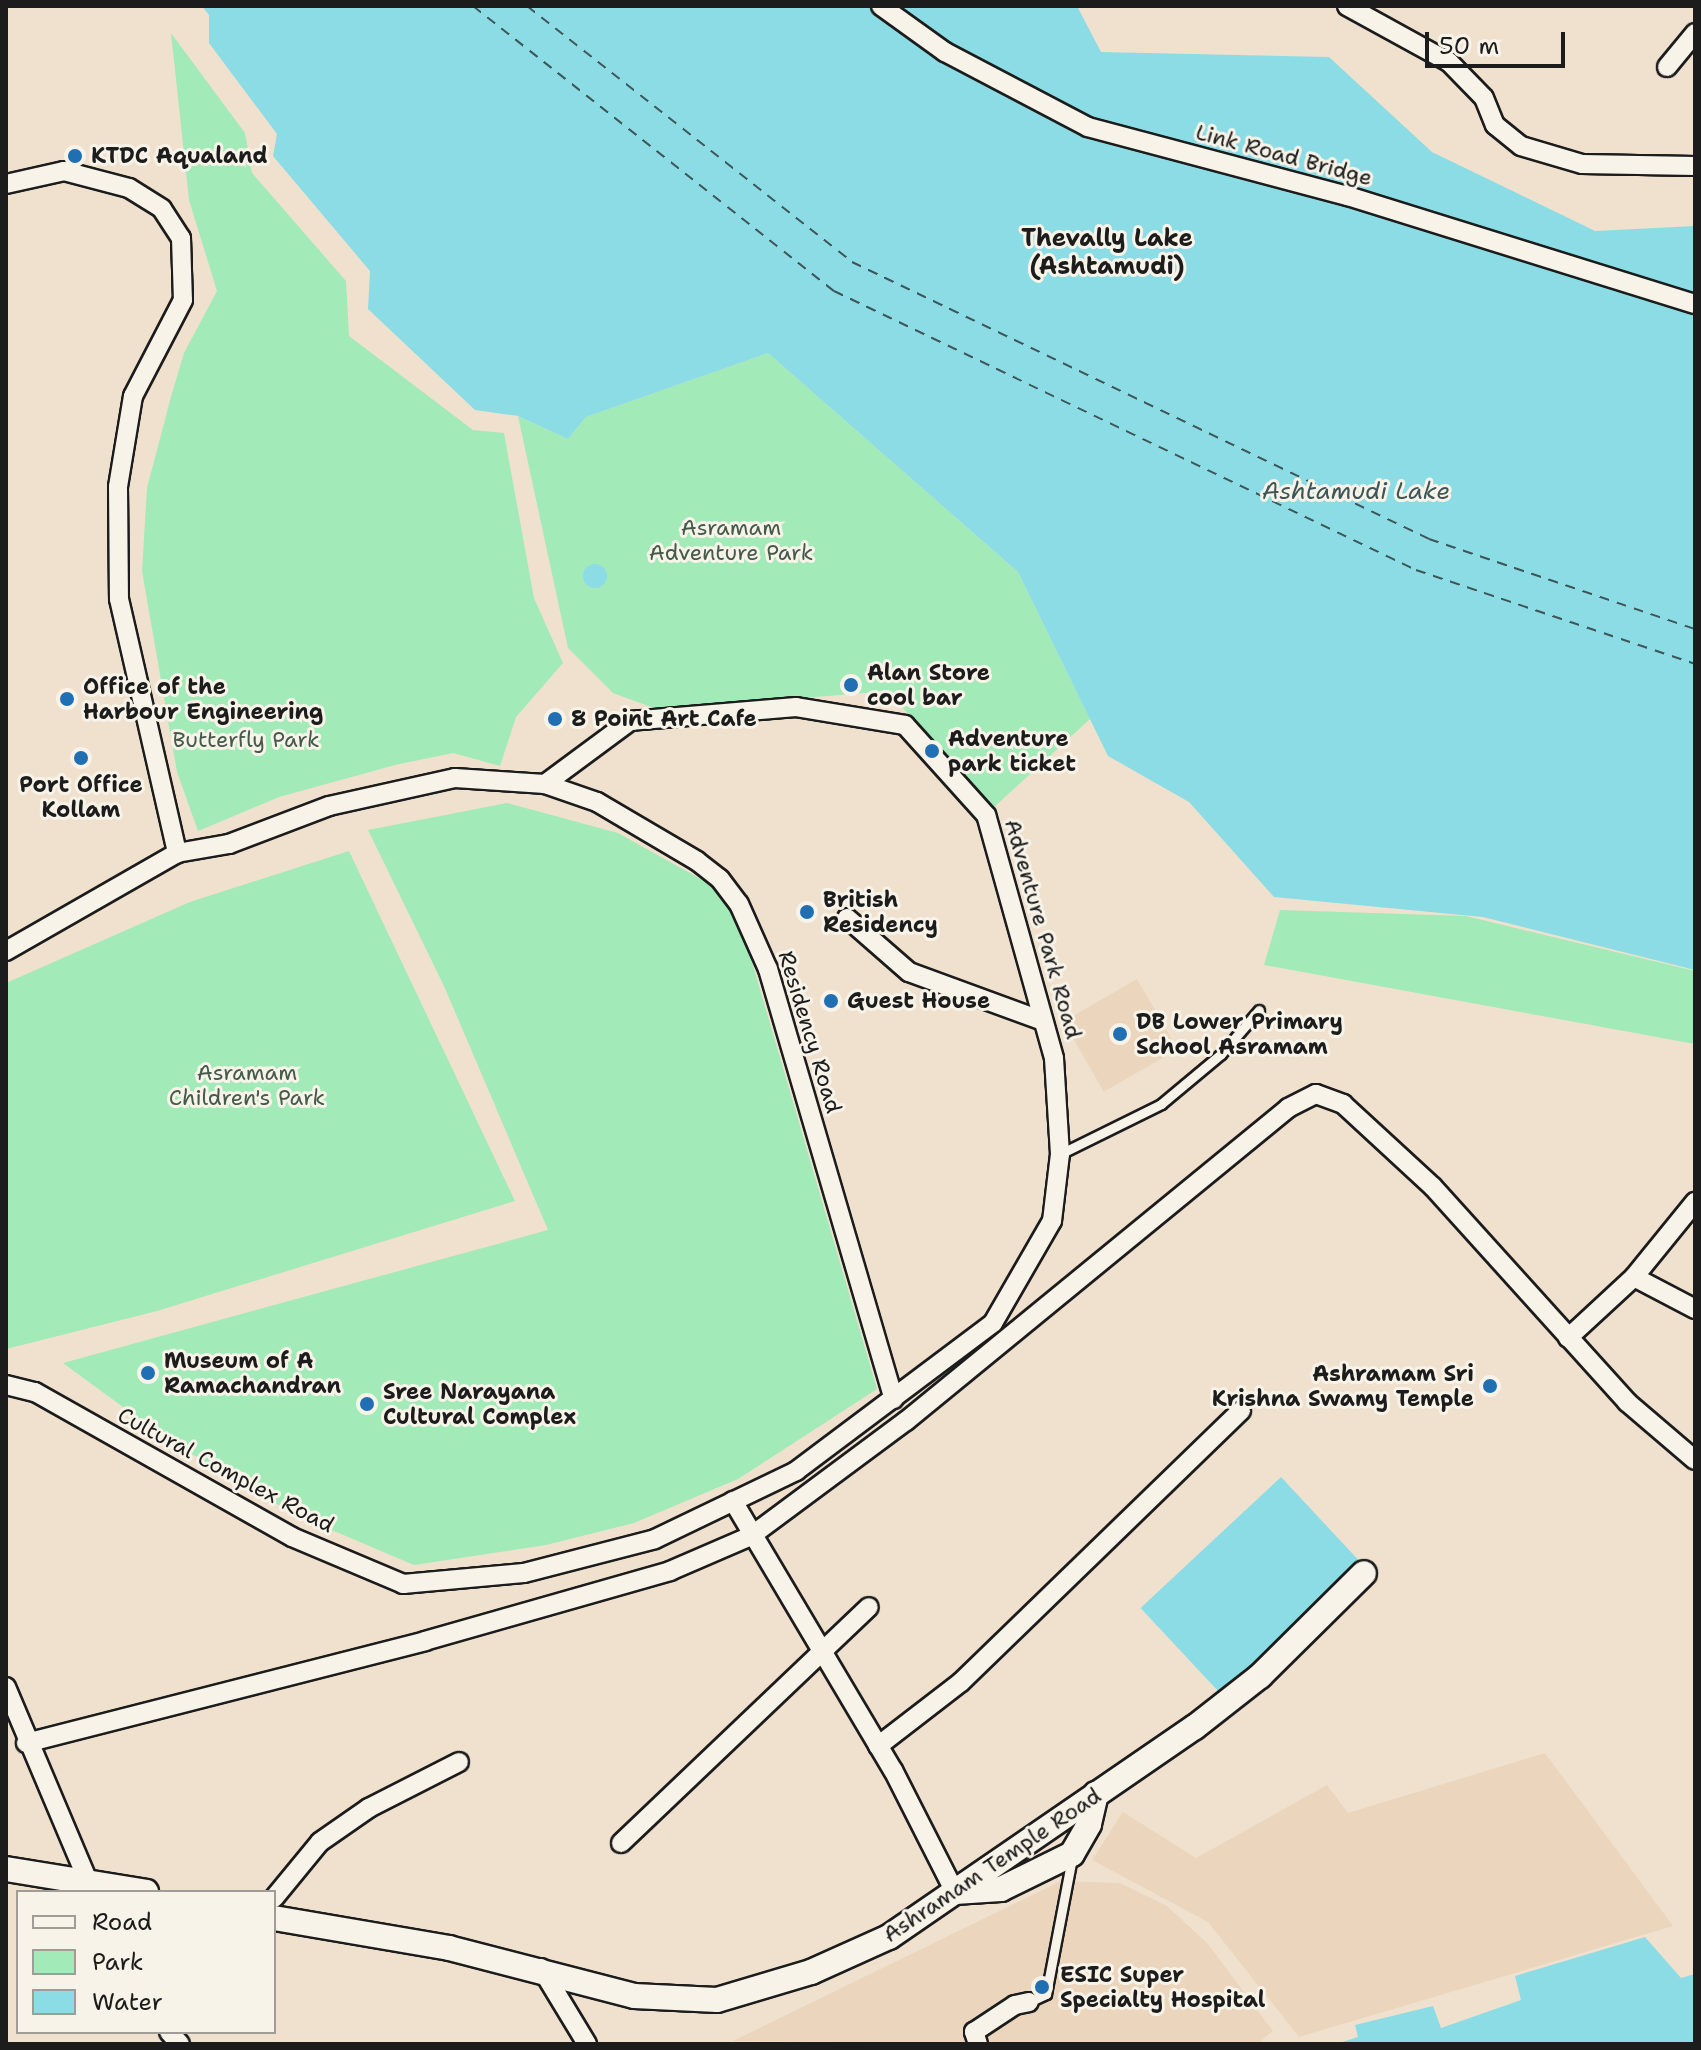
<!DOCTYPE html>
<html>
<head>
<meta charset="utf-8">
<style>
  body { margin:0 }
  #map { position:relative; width:1701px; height:2050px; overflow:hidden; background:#f0e1ce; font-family:"Shantell Sans",sans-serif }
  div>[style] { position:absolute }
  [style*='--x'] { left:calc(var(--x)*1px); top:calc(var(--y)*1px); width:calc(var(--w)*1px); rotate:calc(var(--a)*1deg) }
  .built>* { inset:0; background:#ebd5bc; transform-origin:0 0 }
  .green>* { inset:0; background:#a2eab8 }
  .water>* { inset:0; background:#8bdce5; transform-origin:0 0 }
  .round { border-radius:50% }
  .ferry>* { height:2px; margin-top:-1px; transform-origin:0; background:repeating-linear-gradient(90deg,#3d5658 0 10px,transparent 0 18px) }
  .roads { filter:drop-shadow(2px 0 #1c1c1c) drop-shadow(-2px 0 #1c1c1c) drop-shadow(0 2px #1c1c1c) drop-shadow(0 -2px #1c1c1c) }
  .lane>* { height:9px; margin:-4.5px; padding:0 4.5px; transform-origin:4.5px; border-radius:4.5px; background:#f7f3e8 }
  .street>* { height:18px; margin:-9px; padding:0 9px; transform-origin:9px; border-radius:9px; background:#f7f3e8 }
  .secondary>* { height:24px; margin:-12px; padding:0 12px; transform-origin:12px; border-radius:12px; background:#f7f3e8 }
  .dots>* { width:22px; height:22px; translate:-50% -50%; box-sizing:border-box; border:4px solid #f7f3e8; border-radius:50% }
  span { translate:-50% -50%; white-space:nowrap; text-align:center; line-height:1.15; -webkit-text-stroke:6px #f7f3e8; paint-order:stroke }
  .street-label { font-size:22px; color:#1c1c1c }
  .poi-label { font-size:22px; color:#1c1c1c; font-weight:700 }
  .left { translate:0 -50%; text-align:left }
  .right { translate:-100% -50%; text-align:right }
  .park-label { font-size:22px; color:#445a4b }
  .neighbourhood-label { font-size:24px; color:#1c1c1c; font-weight:700 }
  .water-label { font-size:24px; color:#3d5658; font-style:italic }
  .frame { position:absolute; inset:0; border:8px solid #1c1c1c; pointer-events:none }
  .legend { position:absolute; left:16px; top:1890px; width:260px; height:144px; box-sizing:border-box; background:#f7f3e8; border:2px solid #9f9d96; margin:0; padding:10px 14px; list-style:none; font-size:24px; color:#1c1c1c }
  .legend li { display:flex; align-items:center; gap:16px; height:40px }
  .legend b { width:40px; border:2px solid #9f9d96 }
  .scale { position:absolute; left:1425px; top:32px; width:140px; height:36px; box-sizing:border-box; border:4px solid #1c1c1c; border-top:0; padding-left:10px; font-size:24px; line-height:28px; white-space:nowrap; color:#1c1c1c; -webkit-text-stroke:6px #f7f3e8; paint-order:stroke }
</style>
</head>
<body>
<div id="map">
  <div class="built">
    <i style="left:1137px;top:979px;width:81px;height:85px;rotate:60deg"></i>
    <i style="clip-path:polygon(1545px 1753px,1673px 1926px,1299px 2037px,1208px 1922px,1092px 1860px,1123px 1812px,1196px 1858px,1327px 1785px,1348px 1813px)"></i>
    <i style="clip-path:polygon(1061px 1881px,1120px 1883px,1167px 1906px,1208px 1944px,1273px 2031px,1257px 2044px,733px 2041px)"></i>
  </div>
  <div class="green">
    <i style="clip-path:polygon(171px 33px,245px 133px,252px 173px,346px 281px,349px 336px,473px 430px,504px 433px,534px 598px,563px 663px,516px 717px,500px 766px,453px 753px,395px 765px,279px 797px,198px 831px,177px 772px,142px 571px,147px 488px,172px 393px,184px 353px,217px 291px,189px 200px)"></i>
    <i style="clip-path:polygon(768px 353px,1018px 572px,1090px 719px,992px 809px,888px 691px,659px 710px,613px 693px,568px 648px,518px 416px,568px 439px,586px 417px)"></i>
    <i style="clip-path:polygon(507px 803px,618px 833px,733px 897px,877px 1389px,738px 1479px,634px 1523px,546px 1545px,414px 1565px,294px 1514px,168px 1440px,63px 1363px,548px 1230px,444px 986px,368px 830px)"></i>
    <i style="clip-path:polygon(349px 851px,515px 1201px,157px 1311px,6px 1349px,6px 983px,190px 902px)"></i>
    <i style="clip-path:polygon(1280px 910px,1466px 916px,1695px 971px,1695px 1044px,1264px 965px)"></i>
  </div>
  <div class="water">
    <i style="clip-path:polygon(202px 6px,1077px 6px,1101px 52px,1329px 57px,1432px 152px,1595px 231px,1695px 226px,1695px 970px,1483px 917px,1274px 897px,1189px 802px,1108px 756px,1018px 572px,768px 353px,586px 417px,568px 439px,518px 416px,475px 410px,368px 309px,370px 271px,273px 156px,277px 134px,209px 43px,209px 15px)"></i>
    <i class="round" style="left:583px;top:564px;width:24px;height:24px"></i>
    <i style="left:1281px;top:1477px;width:117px;height:192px;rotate:47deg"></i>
    <i style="clip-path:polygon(1645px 1937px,1681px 1978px,1695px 1974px,1695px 2044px,1336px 2044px,1358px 2037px,1355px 2025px,1433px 2006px,1441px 2028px,1521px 2000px,1515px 1976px)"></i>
  </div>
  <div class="ferry">
    <i style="--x:473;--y:6;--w:460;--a:38.3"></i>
    <i style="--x:834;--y:291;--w:645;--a:25.61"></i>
    <i style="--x:1416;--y:570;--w:294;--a:18.6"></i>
    <i style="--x:527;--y:6;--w:414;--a:38.2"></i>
    <i style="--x:852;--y:262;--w:640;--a:25.64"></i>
    <i style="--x:1429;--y:539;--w:281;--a:18.7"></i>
  </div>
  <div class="roads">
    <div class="lane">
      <i style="--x:1060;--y:1154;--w:113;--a:-26.3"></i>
      <i style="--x:1161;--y:1104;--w:78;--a:-39.8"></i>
      <i style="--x:1221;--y:1054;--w:58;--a:-49.2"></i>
      <i style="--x:1029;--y:2002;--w:19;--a:-25"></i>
      <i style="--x:1046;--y:1994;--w:138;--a:-79.2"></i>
    </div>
    <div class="street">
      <i style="--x:881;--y:6;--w:79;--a:35.7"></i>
      <i style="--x:945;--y:52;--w:161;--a:27.7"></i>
      <i style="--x:1088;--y:127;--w:269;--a:14.9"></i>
      <i style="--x:1348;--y:196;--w:363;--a:17.3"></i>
      <i style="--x:1347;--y:6;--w:116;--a:28.8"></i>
      <i style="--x:1449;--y:62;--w:50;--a:45.8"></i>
      <i style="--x:1484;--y:98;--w:29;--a:68"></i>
      <i style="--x:1495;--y:125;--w:33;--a:39"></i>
      <i style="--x:1521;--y:146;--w:64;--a:16.4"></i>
      <i style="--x:1582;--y:164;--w:113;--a:1"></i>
      <i style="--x:1667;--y:67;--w:44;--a:-50.5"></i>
      <i style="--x:6;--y:184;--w:59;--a:-12.6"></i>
      <i style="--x:64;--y:171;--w:67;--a:14.7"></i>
      <i style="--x:129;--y:188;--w:39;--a:32"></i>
      <i style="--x:162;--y:209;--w:35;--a:57"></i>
      <i style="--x:181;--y:238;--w:62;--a:88.2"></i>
      <i style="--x:183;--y:300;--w:108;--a:117.5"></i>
      <i style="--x:133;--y:396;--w:92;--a:99.4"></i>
      <i style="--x:118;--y:487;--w:112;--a:89.5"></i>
      <i style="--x:119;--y:599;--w:261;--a:77.1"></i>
      <i style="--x:847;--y:918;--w:82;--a:41.1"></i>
      <i style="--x:909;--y:972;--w:143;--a:20.1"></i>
      <i style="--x:6;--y:951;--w:197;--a:-29.8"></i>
      <i style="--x:177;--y:853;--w:53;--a:-9.8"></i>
      <i style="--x:229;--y:844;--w:107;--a:-20.8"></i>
      <i style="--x:329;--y:806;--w:129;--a:-12.5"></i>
      <i style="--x:455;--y:778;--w:90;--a:3.8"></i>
      <i style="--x:545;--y:784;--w:55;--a:19.1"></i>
      <i style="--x:597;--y:802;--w:116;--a:30.5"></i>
      <i style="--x:697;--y:861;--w:29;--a:38"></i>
      <i style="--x:720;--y:879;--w:31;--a:53"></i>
      <i style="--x:739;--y:904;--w:71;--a:66"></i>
      <i style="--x:768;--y:969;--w:448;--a:73.7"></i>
      <i style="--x:1634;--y:1277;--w:69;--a:27.7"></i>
      <i style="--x:1568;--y:1338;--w:90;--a:-42.7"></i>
      <i style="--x:1634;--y:1277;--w:97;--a:-50.9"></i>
      <i style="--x:6;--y:1385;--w:30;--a:14"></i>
      <i style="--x:35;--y:1392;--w:295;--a:29.4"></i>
      <i style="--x:292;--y:1537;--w:121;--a:22.9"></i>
      <i style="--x:403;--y:1584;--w:121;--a:-5.2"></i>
      <i style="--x:524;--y:1573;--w:135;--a:-14.5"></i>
      <i style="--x:655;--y:1539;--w:157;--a:-25.7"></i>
      <i style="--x:796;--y:1471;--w:246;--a:-36.9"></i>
      <i style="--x:993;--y:1323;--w:118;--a:-60"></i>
      <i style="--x:1052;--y:1221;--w:67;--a:-83.2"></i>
      <i style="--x:1060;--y:1154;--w:96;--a:-93.6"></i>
      <i style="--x:1054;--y:1058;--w:252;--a:-105.6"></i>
      <i style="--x:986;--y:815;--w:121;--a:-132"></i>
      <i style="--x:905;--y:725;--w:110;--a:-170.6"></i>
      <i style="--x:796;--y:707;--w:167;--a:175.2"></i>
      <i style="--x:630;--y:721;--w:106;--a:143.5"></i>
      <i style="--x:733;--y:1501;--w:313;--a:59.3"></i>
      <i style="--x:893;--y:1770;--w:137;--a:63.1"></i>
      <i style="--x:6;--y:1687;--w:211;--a:67.1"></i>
      <i style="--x:26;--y:1743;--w:412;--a:-14.3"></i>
      <i style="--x:425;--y:1641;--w:255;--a:-15.9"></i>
      <i style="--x:670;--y:1571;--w:88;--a:-23.4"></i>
      <i style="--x:751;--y:1536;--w:193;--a:-36.6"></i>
      <i style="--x:906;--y:1421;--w:494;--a:-39.3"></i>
      <i style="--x:1288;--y:1108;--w:31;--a:-27"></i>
      <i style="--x:1316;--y:1094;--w:29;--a:20"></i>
      <i style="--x:1343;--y:1104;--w:122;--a:42.7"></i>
      <i style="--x:1433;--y:1187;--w:290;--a:47.9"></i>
      <i style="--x:1627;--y:1402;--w:89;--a:40.5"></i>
      <i style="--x:878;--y:1746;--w:105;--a:-37.6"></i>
      <i style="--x:961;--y:1682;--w:390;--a:-44.1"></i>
      <i style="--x:621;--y:1843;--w:342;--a:-43.6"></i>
      <i style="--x:274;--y:1898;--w:72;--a:-50.6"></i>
      <i style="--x:320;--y:1842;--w:60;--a:-34.8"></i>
      <i style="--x:369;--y:1808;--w:101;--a:-27.1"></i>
      <i style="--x:541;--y:1968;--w:89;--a:58.8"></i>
      <i style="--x:169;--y:2032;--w:16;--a:47"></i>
      <i style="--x:978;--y:2044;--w:13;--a:-108"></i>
      <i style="--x:974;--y:2032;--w:49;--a:-33.4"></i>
      <i style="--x:1015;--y:2005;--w:14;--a:-12"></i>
    </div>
    <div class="secondary">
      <i style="--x:6;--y:1869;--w:142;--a:9.3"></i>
      <i style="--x:955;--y:1892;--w:46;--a:-3.7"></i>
      <i style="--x:1001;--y:1889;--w:79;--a:-26.2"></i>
      <i style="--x:1072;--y:1854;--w:34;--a:-60"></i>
      <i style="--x:1089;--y:1824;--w:31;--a:-77"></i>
      <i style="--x:274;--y:1918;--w:178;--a:9.7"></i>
      <i style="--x:449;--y:1948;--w:191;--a:14.5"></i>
      <i style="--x:634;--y:1996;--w:83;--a:2.8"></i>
      <i style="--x:717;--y:2000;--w:98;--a:-16.6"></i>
      <i style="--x:811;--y:1972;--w:85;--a:-24.2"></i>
      <i style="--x:889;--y:1937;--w:371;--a:-34.5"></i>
      <i style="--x:1195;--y:1727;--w:83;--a:-38.1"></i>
      <i style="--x:1260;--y:1676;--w:146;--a:-44.7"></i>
    </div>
  </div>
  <div class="dots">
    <i style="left:75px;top:156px;background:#1f6fb2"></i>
    <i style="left:851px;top:685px;background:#1f6fb2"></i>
    <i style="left:67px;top:699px;background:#1f6fb2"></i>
    <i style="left:555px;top:719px;background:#1f6fb2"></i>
    <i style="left:932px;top:751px;background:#1f6fb2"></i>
    <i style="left:81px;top:758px;background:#1f6fb2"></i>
    <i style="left:807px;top:912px;background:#1f6fb2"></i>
    <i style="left:831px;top:1001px;background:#1f6fb2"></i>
    <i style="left:1120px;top:1034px;background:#1f6fb2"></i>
    <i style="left:148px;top:1373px;background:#1f6fb2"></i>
    <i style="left:1490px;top:1386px;background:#1f6fb2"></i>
    <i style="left:367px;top:1404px;background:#1f6fb2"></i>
    <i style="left:1042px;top:1987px;background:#1f6fb2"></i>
  </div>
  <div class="street-label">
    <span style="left:1284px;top:155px;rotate:15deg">Link Road Bridge</span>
    <span style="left:1043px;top:929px;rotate:74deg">Adventure Park Road</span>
    <span style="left:810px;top:1032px;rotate:73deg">Residency Road</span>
    <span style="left:226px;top:1470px;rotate:28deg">Cultural Complex Road</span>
    <span style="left:992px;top:1865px;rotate:-34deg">Ashramam Temple Road</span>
  </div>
  <div class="poi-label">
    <span class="left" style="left:91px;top:156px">KTDC Aqualand</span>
    <span class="left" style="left:867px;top:685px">Alan Store<br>cool bar</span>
    <span class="left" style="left:83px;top:699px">Office of the<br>Harbour Engineering</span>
    <span class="left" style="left:571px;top:719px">8 Point Art Cafe</span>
    <span class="left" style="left:948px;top:751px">Adventure<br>park ticket</span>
    <span style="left:81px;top:797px">Port Office<br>Kollam</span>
    <span class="left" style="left:823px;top:912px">British<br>Residency</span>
    <span class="left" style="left:847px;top:1001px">Guest House</span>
    <span class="left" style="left:1136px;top:1034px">DB Lower Primary<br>School Asramam</span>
    <span class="left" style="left:164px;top:1373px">Museum of A<br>Ramachandran</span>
    <span class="right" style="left:1474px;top:1386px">Ashramam Sri<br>Krishna Swamy Temple</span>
    <span class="left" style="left:383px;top:1404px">Sree Narayana<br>Cultural Complex</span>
    <span class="left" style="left:1060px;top:1987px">ESIC Super<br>Specialty Hospital</span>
  </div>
  <div class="park-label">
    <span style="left:731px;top:540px">Asramam<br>Adventure Park</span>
    <span style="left:246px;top:740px">Butterfly Park</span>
    <span style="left:247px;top:1085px">Asramam<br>Children's Park</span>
  </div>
  <div class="neighbourhood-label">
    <span style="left:1107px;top:253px">Thevally Lake<br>(Ashtamudi)</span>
  </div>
  <div class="water-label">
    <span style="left:1356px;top:492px">Ashtamudi Lake</span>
  </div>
  <div class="frame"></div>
  <ul class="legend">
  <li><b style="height:10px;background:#f7f3e8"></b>Road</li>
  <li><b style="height:22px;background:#a2eab8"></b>Park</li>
  <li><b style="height:22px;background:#8bdce5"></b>Water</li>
  </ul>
  <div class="scale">50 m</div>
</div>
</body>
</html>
